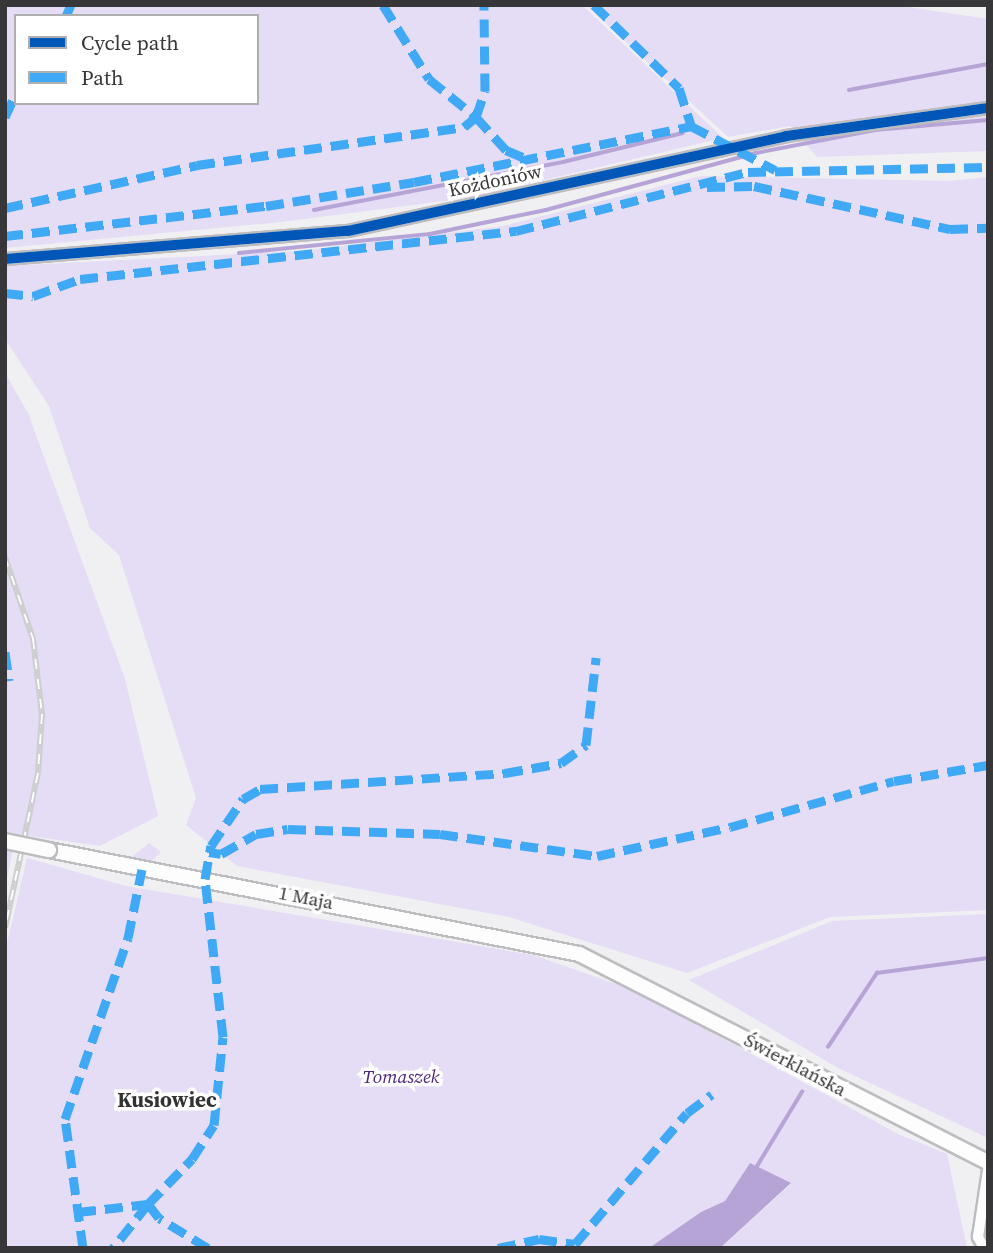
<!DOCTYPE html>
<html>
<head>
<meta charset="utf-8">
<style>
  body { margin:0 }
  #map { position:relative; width:993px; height:1253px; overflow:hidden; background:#f0eff2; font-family:"Source Serif 4",serif }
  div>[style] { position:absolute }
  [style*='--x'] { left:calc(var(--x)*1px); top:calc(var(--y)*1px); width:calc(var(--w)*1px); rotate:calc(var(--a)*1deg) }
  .green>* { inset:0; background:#e5dcf6 }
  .water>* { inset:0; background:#b6a4d6 }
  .stream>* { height:3.5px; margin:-1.75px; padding:0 1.75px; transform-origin:1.75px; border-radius:1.75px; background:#b6a4d6 }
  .roads { filter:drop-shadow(2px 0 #bdbcbe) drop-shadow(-2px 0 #bdbcbe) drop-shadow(0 2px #bdbcbe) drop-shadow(0 -2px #bdbcbe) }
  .minor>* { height:10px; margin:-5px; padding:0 5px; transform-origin:5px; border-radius:5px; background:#fdfdfd }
  .secondary>* { height:14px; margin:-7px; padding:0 7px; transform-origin:7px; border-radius:7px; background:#fdfdfd }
  .rail>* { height:6px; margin-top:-3px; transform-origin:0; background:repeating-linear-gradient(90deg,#fff 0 10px,#cecece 0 20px); box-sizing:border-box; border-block:2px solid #cecece }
  .bridges { filter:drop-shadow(2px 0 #bdbcbe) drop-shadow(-2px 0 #bdbcbe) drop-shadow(0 2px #bdbcbe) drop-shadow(0 -2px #bdbcbe) }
  .secondary-bridge>* { height:14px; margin:-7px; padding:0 7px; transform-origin:7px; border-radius:7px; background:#fdfdfd }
  .quiet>* { height:9px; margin-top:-4.5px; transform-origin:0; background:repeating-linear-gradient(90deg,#3fa9f5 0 18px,transparent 0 27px) }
  .cycleway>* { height:10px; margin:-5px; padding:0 5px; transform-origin:5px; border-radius:5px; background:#0057b8 }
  span { translate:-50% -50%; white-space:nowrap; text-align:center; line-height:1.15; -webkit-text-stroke:7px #fff; paint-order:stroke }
  .street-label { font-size:19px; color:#373739 }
  .park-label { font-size:19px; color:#4c277b; font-style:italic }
  .neighbourhood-label { font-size:21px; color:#323134; font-weight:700 }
  .frame { position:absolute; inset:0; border:7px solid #373739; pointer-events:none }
  .legend { position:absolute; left:14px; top:14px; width:245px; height:91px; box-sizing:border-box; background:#fff; border:2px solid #afafb0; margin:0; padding:9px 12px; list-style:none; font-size:21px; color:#373739 }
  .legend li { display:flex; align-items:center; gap:14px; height:35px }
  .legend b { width:35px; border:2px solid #afafb0 }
</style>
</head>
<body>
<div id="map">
  <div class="green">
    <i style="clip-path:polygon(evenodd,5px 5px,582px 5px,723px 138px,467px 198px,281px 222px,5px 248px,5px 5px,16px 16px,257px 16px,257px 103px,16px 103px,16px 16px)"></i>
    <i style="clip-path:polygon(586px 5px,895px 5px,988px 19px,988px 151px,817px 157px,790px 126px,728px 137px)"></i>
    <i style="clip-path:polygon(701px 176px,949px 181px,988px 177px,988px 910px,830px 917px,687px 973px,509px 917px,237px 866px,186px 825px,196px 798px,119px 555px,90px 528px,49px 406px,5px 339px,5px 266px,300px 251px,503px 226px)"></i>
    <i style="clip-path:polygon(5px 373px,28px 413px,125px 679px,158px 816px,100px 846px,16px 834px,5px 888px)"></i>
    <i style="clip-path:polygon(149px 843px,161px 852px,151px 862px,130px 858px)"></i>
    <i style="clip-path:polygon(27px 858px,126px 886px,533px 955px,636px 991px,898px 1134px,947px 1154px,967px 1248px,720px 1248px,791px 1184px,750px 1163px,725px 1201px,701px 1212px,649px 1248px,5px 1248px,5px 952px)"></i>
    <i style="clip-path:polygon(988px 914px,988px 1138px,838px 1068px,689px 980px,832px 921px)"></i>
  </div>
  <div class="water">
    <i style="clip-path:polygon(750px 1163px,791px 1183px,720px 1248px,649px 1248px,701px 1212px,725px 1201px)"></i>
  </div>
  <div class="stream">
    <i style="--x:849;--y:90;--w:141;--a:-10.6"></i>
    <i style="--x:314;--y:210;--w:254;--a:-10.9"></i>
    <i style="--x:563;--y:162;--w:123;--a:-13.6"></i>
    <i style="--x:239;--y:253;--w:192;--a:-5.7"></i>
    <i style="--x:430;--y:234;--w:118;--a:-11.7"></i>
    <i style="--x:546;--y:210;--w:218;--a:-15.2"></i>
    <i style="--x:756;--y:153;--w:121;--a:-10.9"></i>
    <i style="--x:875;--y:130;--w:113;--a:-5.1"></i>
    <i style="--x:828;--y:1047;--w:89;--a:-56.5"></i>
    <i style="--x:877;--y:973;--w:112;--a:-7.7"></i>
    <i style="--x:756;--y:1168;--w:89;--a:-58.8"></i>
  </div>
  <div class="roads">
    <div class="minor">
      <i style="--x:5;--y:259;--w:344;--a:-4.7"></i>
      <i style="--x:348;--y:231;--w:448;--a:-12.2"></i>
      <i style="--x:786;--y:136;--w:204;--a:-7.9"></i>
      <i style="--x:984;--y:1248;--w:13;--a:-119"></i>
      <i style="--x:978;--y:1237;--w:68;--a:-81.5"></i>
    </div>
    <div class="secondary">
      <i style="--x:49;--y:850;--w:540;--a:11.1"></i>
      <i style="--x:579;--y:954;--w:459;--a:27"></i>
    </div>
  </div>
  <div class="rail">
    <i style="--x:5;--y:557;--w:87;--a:71.1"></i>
    <i style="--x:33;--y:639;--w:76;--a:83.2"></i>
    <i style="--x:42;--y:714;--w:59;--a:93.9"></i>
    <i style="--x:38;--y:773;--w:158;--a:102"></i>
  </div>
  <div class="bridges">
    <div class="secondary-bridge">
      <i style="--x:5;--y:841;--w:45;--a:11.6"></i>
    </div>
  </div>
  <div class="quiet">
    <i style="--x:383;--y:5;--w:87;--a:58.1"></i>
    <i style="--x:429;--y:79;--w:60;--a:39"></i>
    <i style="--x:476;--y:117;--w:45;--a:47.7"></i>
    <i style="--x:506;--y:150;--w:23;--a:23"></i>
    <i style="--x:594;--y:5;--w:119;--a:44.3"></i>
    <i style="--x:679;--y:88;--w:40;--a:72"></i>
    <i style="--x:66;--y:16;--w:12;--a:-66"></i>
    <i style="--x:5;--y:117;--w:26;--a:-65"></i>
    <i style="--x:707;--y:187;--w:47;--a:-1.2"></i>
    <i style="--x:754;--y:186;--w:201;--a:12.4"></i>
    <i style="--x:950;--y:229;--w:38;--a:-2"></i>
    <i style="--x:5;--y:208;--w:197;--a:-12.6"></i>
    <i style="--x:197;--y:165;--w:270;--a:-8.1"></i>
    <i style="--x:464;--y:127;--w:16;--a:-40"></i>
    <i style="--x:476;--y:117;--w:28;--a:-71"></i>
    <i style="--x:485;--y:91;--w:86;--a:-90.7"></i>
    <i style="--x:5;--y:236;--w:263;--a:-6.6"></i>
    <i style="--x:266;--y:206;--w:150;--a:-9.2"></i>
    <i style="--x:414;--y:182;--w:283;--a:-11.4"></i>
    <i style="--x:691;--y:126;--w:95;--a:27.6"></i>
    <i style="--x:5;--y:293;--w:28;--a:6"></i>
    <i style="--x:33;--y:296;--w:50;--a:-19.9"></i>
    <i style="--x:80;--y:279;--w:439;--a:-6.3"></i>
    <i style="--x:516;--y:231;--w:239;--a:-14.3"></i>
    <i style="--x:748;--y:172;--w:240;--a:-1.2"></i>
    <i style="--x:5;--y:652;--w:29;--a:82"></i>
    <i style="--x:209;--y:852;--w:12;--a:9"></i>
    <i style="--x:221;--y:854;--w:40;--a:-29.7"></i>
    <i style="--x:256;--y:834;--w:32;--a:-9"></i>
    <i style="--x:288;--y:829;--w:152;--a:1.9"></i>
    <i style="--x:440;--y:834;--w:159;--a:8"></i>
    <i style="--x:597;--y:856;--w:136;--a:-12.3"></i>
    <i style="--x:730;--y:827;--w:170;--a:-15.7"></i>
    <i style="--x:894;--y:781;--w:95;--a:-9.7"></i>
    <i style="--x:78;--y:1212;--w:70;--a:-6.5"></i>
    <i style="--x:148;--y:1204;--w:56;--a:128.5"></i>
    <i style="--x:83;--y:1248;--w:130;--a:-97.9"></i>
    <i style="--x:65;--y:1119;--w:192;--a:-70.8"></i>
    <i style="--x:128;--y:938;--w:70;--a:-78.5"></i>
    <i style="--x:208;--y:1248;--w:57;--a:-148.5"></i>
    <i style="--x:159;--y:1218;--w:18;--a:-128"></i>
    <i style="--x:148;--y:1204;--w:63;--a:-45.6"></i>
    <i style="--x:192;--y:1159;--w:40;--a:-57.1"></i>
    <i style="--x:214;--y:1125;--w:88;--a:-84.2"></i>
    <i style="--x:223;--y:1037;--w:159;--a:-96.5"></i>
    <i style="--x:205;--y:879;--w:34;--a:-80"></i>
    <i style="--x:211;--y:846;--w:57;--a:-55.8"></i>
    <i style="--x:243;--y:799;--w:20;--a:-30"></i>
    <i style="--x:260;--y:789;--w:246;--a:-3.7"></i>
    <i style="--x:505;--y:773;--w:57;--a:-10.1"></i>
    <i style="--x:561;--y:763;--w:31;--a:-36"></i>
    <i style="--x:586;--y:745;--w:88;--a:-83.4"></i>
    <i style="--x:498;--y:1248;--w:42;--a:-12.4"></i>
    <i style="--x:539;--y:1239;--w:36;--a:8"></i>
    <i style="--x:575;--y:1244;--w:172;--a:-49.5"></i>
    <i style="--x:687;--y:1113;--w:31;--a:-37"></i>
  </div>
  <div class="cycleway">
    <i style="--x:5;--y:259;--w:344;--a:-4.7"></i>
    <i style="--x:348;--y:231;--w:448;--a:-12.2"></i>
    <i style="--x:786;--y:136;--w:204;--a:-7.9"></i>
  </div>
  <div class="street-label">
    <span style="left:495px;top:181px;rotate:-12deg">Kożdoniów</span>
    <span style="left:306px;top:898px;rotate:11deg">1 Maja</span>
    <span style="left:795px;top:1065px;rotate:28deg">Świerklańska</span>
  </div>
  <div class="park-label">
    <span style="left:401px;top:1077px">Tomaszek</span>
  </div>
  <div class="neighbourhood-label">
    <span style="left:167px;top:1100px">Kusiowiec</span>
  </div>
  <div class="frame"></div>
  <ul class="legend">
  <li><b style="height:9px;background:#0057b8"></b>Cycle path</li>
  <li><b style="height:9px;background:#3fa9f5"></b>Path</li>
  </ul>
</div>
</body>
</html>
